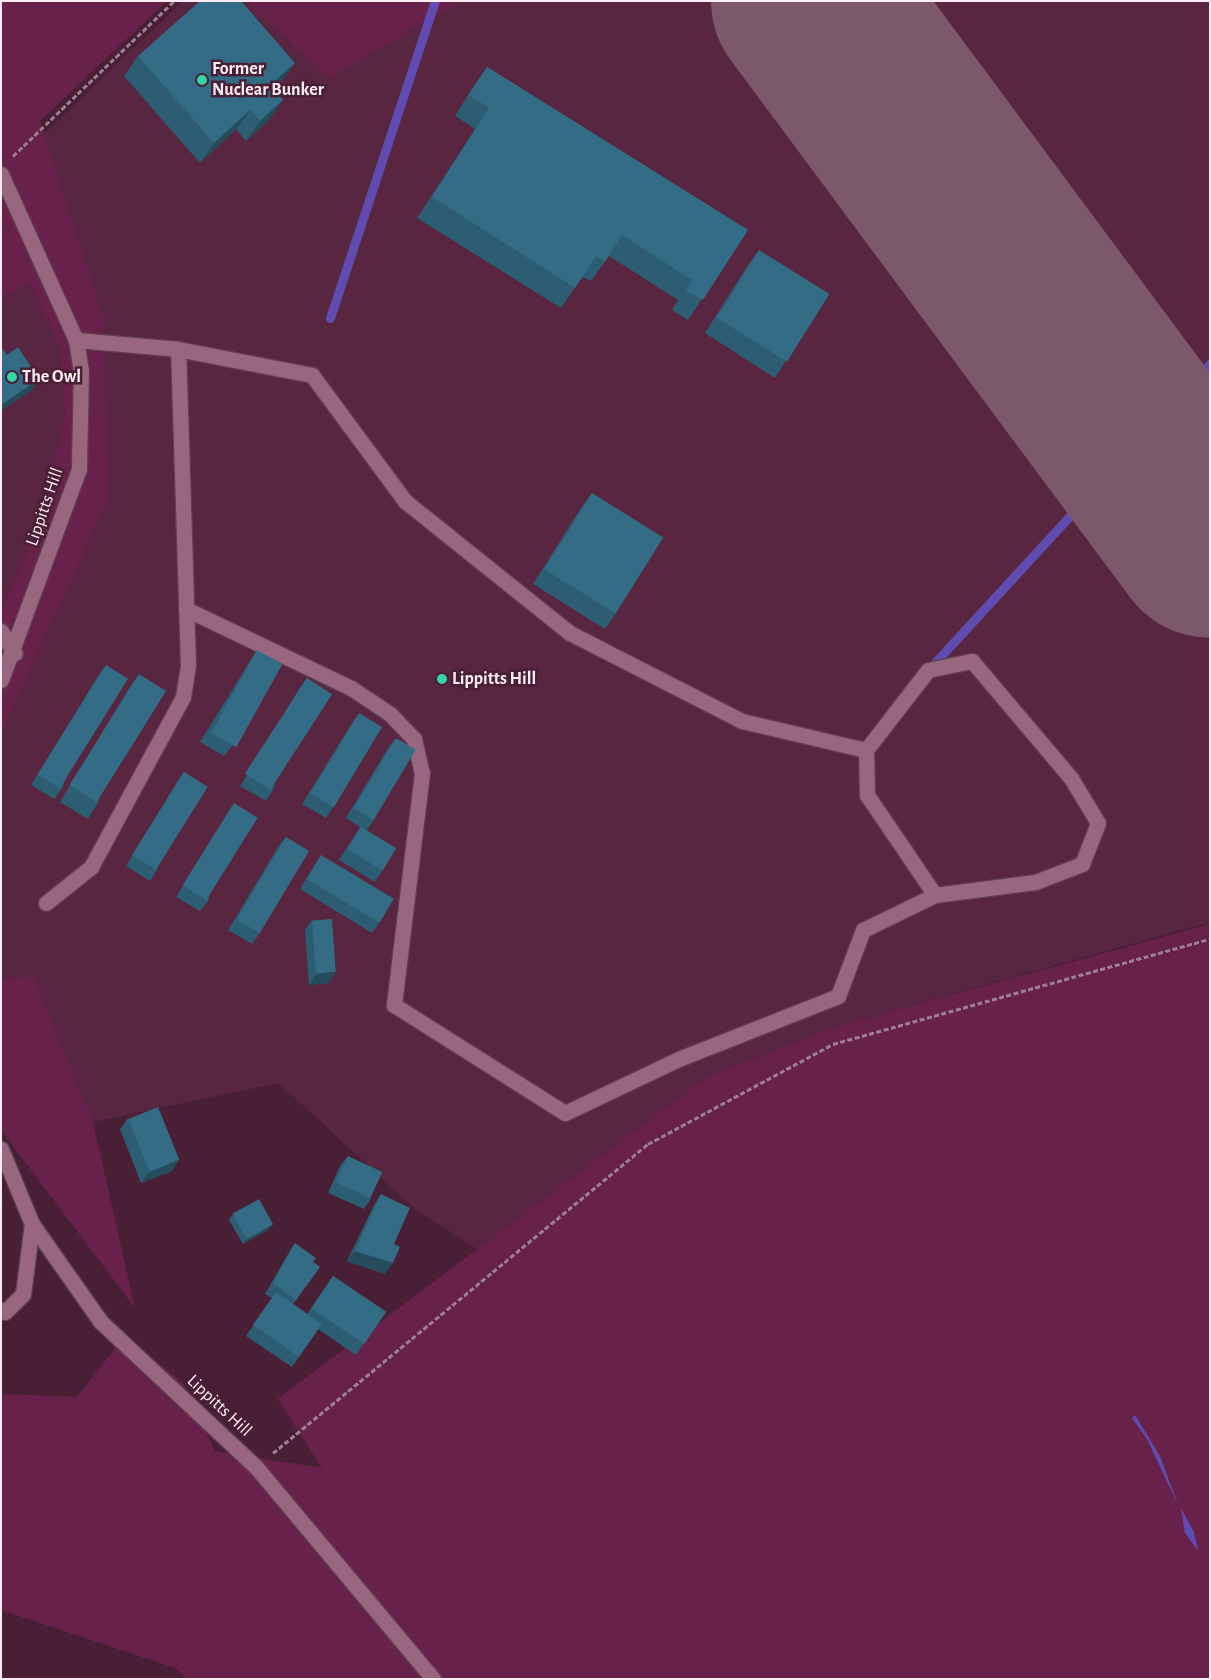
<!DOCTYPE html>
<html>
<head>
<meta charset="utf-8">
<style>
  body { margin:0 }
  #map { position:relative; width:1211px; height:1680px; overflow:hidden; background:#491f36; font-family:"Alegreya Sans",sans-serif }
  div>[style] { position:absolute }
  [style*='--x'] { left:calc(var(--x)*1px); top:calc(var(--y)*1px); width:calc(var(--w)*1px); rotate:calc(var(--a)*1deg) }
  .built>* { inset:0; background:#582641 }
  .green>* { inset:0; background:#68224a }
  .water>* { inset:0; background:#604cb0 }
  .stream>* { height:9px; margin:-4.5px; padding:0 4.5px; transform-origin:4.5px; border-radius:4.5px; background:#604cb0 }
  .runway>* { height:198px; margin:-99px; padding:0 99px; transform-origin:99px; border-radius:99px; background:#7c586b }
  .path>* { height:3px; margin-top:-1.5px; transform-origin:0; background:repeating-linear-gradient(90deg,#9e7f8f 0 5px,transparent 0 7.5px) }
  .roads { filter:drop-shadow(1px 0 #603d51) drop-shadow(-1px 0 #603d51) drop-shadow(0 1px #603d51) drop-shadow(0 -1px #603d51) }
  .lane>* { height:15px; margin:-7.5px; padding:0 7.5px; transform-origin:7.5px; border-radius:7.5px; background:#98677f }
  .street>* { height:15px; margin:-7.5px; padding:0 7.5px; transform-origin:7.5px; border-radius:7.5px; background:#98677f }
  .wall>* { inset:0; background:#2c5d72 }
  .shaded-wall>* { inset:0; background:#244c5c }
  .building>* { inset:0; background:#336c84; transform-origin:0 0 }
  .dots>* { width:14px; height:14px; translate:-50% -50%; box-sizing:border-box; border:2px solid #491f36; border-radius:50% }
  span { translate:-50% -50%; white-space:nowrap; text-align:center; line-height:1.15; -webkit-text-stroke:5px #491f36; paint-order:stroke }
  .poi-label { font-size:18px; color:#feedf4; font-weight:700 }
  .left { translate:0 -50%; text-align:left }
  .street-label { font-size:18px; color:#feedf4 }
  .frame { position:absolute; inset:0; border:2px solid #feedf4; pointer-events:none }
</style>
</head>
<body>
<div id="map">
  <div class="built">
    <i style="clip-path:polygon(183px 1px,1210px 1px,1210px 922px,834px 1027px,707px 1077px,480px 1251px,415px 1209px,279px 1083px,93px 1122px,34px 976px,1px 979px,1px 732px,108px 501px,26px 151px)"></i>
    <i style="clip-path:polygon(1px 223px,59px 345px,65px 415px,40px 525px,1px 608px)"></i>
  </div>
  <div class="green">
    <i style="clip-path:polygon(1px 1px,167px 1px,40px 121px,104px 320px,108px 501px,1px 732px,1px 608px,40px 525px,65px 415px,59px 345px,30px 284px,1px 299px)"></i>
    <i style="clip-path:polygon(245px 1px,461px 1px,329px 78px)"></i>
    <i style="clip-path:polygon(1210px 924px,1210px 1679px,187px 1679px,175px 1668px,1px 1610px,1px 1394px,77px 1397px,125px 1336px,183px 1383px,215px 1451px,322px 1468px,278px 1399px,707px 1077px,834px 1027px)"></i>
    <i style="clip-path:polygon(34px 976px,93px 1122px,135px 1308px,1px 1130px,1px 979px)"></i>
  </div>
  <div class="water">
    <i style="clip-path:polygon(1135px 1415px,1160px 1456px,1178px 1505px,1147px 1439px,1132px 1418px)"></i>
    <i style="clip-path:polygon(1181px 1508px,1194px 1532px,1198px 1551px,1185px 1533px)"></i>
  </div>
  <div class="stream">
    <i style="--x:330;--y:318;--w:334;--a:-71.7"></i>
    <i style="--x:929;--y:669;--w:415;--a:-47.4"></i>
  </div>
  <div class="runway">
    <i style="--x:810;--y:1;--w:670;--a:53.37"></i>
  </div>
  <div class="path">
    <i style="--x:13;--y:156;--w:223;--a:-43.9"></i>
    <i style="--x:273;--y:1453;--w:486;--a:-39.5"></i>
    <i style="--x:648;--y:1144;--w:210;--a:-28.4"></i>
    <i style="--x:833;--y:1044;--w:391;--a:-15.6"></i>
  </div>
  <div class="roads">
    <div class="lane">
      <i style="--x:76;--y:340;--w:102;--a:5"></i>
      <i style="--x:186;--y:609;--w:183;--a:25.6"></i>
      <i style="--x:351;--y:688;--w:47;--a:33.7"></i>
      <i style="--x:390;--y:714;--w:35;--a:46"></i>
      <i style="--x:414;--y:739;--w:35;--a:77"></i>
      <i style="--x:422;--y:773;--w:234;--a:96.9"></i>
      <i style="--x:394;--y:1005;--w:202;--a:32.3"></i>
      <i style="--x:565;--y:1113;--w:128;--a:-25.4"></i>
      <i style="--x:681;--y:1058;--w:169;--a:-21.5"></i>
      <i style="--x:838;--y:996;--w:71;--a:-69.3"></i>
      <i style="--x:863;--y:930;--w:80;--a:-25.9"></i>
      <i style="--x:1;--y:631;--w:26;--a:58"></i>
      <i style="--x:46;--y:903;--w:58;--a:-38.7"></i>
      <i style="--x:91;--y:867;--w:193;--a:-61.6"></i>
      <i style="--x:183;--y:697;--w:33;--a:-81"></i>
      <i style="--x:188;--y:664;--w:315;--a:-91.8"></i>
      <i style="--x:178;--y:349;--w:136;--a:11"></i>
      <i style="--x:312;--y:375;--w:157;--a:53.6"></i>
      <i style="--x:405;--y:501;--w:211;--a:38.7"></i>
      <i style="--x:570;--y:633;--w:193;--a:27.1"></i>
      <i style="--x:742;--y:721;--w:127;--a:13.2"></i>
      <i style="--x:866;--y:750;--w:101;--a:-52.2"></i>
      <i style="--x:928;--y:670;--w:45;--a:-11.6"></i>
      <i style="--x:972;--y:661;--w:153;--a:49.8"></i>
      <i style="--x:1071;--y:778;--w:52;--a:59"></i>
      <i style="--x:1098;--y:823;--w:44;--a:111.3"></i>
      <i style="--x:1082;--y:864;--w:50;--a:159"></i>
      <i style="--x:1035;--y:882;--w:101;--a:172.6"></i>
      <i style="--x:935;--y:895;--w:121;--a:-124.2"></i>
      <i style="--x:867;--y:795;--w:45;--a:-91.3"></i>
    </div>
    <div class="street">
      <i style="--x:1;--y:174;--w:182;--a:65.7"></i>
      <i style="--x:76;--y:340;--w:30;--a:81"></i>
      <i style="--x:81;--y:370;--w:99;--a:91.2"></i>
      <i style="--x:79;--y:469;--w:225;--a:110.3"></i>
      <i style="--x:1;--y:1149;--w:81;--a:67.5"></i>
      <i style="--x:32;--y:1224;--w:120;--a:54.9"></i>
      <i style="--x:101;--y:1322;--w:212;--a:43.1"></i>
      <i style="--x:256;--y:1467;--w:276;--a:50.1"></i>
      <i style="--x:1;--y:1310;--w:4;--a:27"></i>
      <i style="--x:5;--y:1312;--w:25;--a:-45"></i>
      <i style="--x:23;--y:1294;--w:71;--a:-82.7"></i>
    </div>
  </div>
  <div class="wall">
    <i style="clip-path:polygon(138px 56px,295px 63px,280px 83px,274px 89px,269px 120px,246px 141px,236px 129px,200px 163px,124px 76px)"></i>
    <i style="clip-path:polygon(487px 67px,748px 230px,688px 320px,672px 310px,678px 300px,609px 256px,591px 281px,582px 277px,561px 308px,417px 218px,475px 129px,455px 116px,473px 87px)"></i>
    <i style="clip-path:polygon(759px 250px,785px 362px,775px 378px,705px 333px,748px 265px)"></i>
    <i style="clip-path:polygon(592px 493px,616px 613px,605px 629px,533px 584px,581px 508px)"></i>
    <i style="clip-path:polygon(257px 650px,232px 746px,224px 756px,200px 742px,250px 661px)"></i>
    <i style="clip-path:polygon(106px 665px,62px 789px,54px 799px,31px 785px,98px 676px)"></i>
    <i style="clip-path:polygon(139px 674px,98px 803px,88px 819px,60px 802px,128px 690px)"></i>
    <i style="clip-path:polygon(307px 678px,273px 790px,266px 801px,240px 786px,299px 689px)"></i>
    <i style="clip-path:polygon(359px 713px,333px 807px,326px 818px,302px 804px,352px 723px)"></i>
    <i style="clip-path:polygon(396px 738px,374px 820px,367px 830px,382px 871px,375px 882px,339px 860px,360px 827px,346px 818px,388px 748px)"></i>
    <i style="clip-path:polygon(184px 772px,157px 870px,150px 881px,126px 866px,177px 782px)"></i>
    <i style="clip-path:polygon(234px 803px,208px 901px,200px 911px,176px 897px,227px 814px)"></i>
    <i style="clip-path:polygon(286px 837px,259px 934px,252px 944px,228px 930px,278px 847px)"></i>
    <i style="clip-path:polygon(321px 855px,379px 923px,372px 933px,300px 889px)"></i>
    <i style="clip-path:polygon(312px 920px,329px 983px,309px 985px,305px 930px)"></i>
    <i style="clip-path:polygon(128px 1118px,172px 1171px,141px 1183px,120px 1129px)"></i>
    <i style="clip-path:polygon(348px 1156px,371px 1199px,364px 1209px,328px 1193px,340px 1166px)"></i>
    <i style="clip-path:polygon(381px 1194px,385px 1274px,347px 1261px,374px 1205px)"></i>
    <i style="clip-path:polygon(233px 1214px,269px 1229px,243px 1244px,229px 1220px)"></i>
    <i style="clip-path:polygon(295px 1243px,313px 1262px,320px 1267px,293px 1304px,307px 1314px,333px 1276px,386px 1312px,356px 1355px,318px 1329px,292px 1367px,246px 1336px,272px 1298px,265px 1294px,288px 1254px)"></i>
  </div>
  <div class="shaded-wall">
    <i style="clip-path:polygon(295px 63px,280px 83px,256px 106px,270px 85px)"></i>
    <i style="clip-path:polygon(283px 100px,269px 120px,246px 141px,260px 121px)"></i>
    <i style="clip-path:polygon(251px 109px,236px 129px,200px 163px,214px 143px)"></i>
    <i style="clip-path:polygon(39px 379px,32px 390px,1px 411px,1px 405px)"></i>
    <i style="clip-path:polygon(336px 972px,329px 983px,309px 985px,316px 974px)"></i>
    <i style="clip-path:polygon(179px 1160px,172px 1171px,141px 1183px,149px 1172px)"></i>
    <i style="clip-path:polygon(273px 1224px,269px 1229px,243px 1244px,247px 1239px)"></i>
    <i style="clip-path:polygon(355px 1251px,393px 1263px,385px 1274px,347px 1261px)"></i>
  </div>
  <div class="building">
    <i style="clip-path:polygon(200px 1px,241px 1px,295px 63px,270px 85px,283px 100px,260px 121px,251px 109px,214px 143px,138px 56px)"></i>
    <i style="clip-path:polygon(487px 67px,748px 230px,703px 300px,686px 290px,692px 280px,622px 235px,605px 261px,596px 256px,575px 288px,432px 197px,489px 108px,469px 95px)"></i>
    <i style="left:759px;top:250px;width:83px;height:80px;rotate:32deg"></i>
    <i style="clip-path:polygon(1px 347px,7px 355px,18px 347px,39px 379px,1px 405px)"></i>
    <i style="left:592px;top:493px;width:84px;height:90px;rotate:32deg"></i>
    <i style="left:257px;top:650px;width:29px;height:95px;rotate:29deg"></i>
    <i style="left:106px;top:665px;width:26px;height:129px;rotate:32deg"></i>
    <i style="left:139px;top:674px;width:32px;height:131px;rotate:32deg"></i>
    <i style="left:307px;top:678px;width:30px;height:114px;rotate:33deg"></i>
    <i style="left:359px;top:713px;width:27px;height:94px;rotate:31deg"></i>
    <i style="left:396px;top:738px;width:23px;height:82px;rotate:31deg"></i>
    <i style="left:184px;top:772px;width:28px;height:98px;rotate:32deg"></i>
    <i style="left:234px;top:803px;width:28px;height:97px;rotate:32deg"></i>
    <i style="left:361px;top:827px;width:41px;height:26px;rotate:31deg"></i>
    <i style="left:286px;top:837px;width:27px;height:96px;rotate:31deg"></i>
    <i style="left:321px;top:855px;width:85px;height:28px;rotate:31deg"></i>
    <i style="left:332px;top:919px;width:53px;height:20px;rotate:86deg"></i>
    <i style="left:158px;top:1107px;width:57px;height:32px;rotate:68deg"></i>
    <i style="left:348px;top:1156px;width:38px;height:29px;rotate:25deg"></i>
    <i style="clip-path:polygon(381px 1194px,410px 1208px,394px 1244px,400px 1247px,393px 1263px,355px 1251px)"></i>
    <i style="left:259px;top:1199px;width:29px;height:30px;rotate:61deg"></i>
    <i style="clip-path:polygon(295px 1243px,316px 1258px,313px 1262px,320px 1267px,296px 1300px,273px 1283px)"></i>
    <i style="left:333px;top:1276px;width:64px;height:39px;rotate:34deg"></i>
    <i style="left:276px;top:1292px;width:56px;height:40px;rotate:35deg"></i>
  </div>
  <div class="dots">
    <i style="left:202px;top:80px;background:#36d4a7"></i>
    <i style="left:12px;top:377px;background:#36d4a7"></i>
    <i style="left:442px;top:679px;background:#36d4a7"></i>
  </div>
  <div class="poi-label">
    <span class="left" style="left:212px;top:80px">Former<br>Nuclear Bunker</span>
    <span class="left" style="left:22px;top:377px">The Owl</span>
    <span class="left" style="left:452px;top:679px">Lippitts Hill</span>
  </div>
  <div class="street-label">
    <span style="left:45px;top:507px;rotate:-71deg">Lippitts Hill</span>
    <span style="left:219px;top:1406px;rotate:43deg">Lippitts Hill</span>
  </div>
  <div class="frame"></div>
</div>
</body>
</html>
